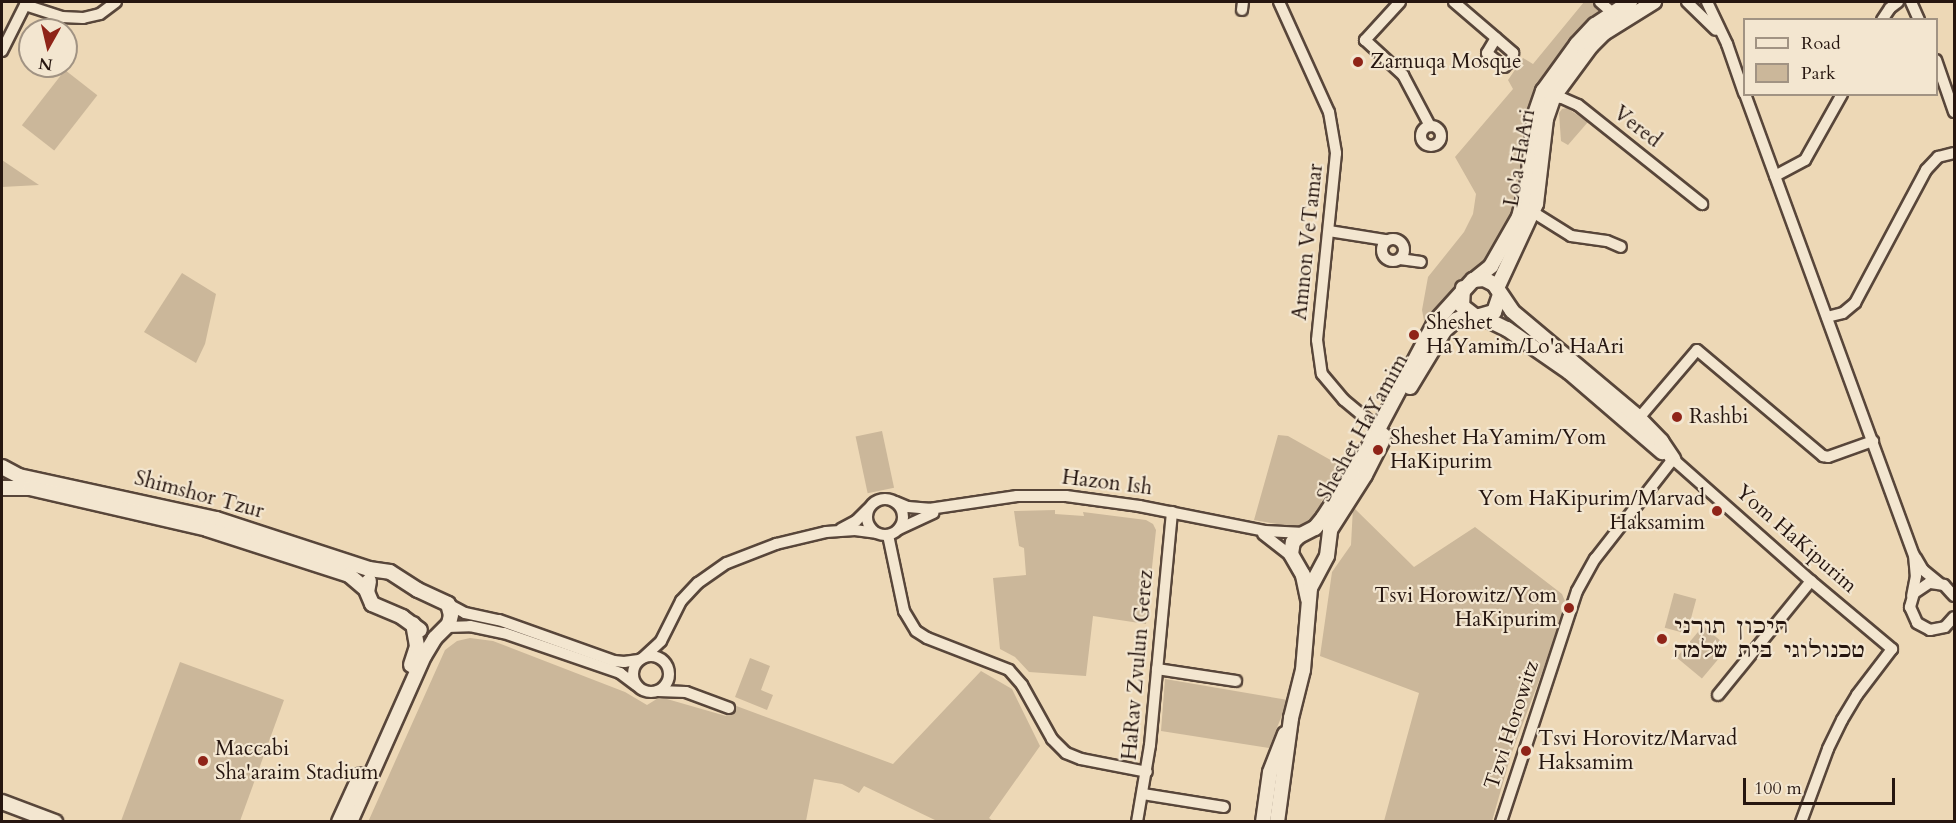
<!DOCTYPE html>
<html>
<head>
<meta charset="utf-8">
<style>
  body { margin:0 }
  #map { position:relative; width:1956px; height:823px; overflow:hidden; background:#edd8b6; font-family:Cardo,"Frank Ruhl Libre",serif }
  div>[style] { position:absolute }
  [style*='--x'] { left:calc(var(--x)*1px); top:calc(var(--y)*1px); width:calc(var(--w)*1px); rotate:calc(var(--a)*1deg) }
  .green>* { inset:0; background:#cbb79a; transform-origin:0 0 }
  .roads { filter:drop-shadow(2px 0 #58463a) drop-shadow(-2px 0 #58463a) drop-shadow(0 2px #58463a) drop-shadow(0 -2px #58463a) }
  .street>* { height:10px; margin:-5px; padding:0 5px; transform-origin:5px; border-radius:5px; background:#f3e6d0 }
  .street>.ring { margin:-5px; padding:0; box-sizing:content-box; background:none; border:10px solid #f3e6d0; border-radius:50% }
  .secondary>* { height:14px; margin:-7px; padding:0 7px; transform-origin:7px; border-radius:7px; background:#f3e6d0 }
  .dots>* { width:16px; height:16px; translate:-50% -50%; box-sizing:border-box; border:3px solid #f3e6d0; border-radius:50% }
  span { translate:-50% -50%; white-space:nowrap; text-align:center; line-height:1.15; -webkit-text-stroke:4.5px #f3e6d0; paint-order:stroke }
  .poi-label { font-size:21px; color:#261610 }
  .left { translate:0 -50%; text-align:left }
  .right { translate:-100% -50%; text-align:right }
  .street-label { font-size:21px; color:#261610 }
  .frame { position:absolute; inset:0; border:3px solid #261610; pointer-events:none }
  .legend { position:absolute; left:1743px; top:18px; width:195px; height:78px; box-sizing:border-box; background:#f3e6d0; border:2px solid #a19383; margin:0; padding:8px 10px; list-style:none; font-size:18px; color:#261610 }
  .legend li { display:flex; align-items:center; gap:12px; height:30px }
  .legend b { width:30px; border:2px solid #a19383 }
  .north { position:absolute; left:18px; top:18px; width:60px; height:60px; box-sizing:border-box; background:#f3e6d0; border:2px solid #a19383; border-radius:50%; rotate:188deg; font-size:16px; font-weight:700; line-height:24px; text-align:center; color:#261610 }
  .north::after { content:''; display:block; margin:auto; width:21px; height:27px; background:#8f2418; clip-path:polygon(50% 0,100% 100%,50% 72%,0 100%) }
  .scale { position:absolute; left:1743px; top:778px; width:152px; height:27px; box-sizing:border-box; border:3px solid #261610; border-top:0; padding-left:8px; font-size:18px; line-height:21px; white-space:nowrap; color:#261610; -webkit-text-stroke:4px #f3e6d0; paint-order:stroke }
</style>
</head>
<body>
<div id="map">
  <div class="green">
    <i style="clip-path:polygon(1584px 2px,1593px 2px,1600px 9px,1540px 91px,1518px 209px,1490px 262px,1462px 282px,1425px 326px,1422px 310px,1428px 277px,1464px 232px,1473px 214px,1476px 194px,1455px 157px,1513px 89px,1508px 80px,1523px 58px,1533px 64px)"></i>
    <i style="left:65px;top:70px;width:41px;height:70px;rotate:38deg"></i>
    <i style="clip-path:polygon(1567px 108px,1588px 122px,1568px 145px,1561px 141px,1559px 113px,1562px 109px)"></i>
    <i style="clip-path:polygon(2px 160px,39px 185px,2px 187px)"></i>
    <i style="clip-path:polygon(182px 273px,216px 294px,205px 344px,196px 363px,144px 332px)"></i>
    <i style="left:882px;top:431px;width:58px;height:27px;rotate:78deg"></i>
    <i style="clip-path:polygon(1278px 435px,1288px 436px,1343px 467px,1321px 502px,1322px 508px,1311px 521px,1301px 526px,1288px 526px,1254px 520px)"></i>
    <i style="clip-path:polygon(1353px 507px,1414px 567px,1475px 527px,1562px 594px,1567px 606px,1511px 755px,1492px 821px,1384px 821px,1419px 693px,1320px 656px,1332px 572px,1351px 545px)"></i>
    <i style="clip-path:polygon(1055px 510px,1055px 514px,1084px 516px,1083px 512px,1146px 520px,1153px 524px,1156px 530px,1146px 624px,1093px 616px,1086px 676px,1029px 672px,1015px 657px,1000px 649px,993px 578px,1026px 575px,1024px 548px,1019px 546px,1014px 511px)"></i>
    <i style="left:1674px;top:593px;width:23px;height:36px;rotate:15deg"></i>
    <i style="left:1703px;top:626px;width:33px;height:41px;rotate:40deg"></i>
    <i style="clip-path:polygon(470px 638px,493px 641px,625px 692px,647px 705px,660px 697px,726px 716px,731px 704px,893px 764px,981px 671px,1012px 689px,1040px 746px,989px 818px,993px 821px,937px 821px,864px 786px,859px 793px,842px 784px,814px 779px,806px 821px,368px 822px,445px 650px,457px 641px)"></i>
    <i style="clip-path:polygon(750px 658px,770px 666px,761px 690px,773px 695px,767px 710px,735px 697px)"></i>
    <i style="clip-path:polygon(180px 662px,284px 700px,240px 821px,121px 821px)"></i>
    <i style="clip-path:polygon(1165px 679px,1288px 700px,1269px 748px,1161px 731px)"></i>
  </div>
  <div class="roads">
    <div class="street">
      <i style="--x:1279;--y:2;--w:121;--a:65.6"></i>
      <i style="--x:1329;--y:112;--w:42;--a:80.3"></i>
      <i style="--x:1336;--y:153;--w:188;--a:95.8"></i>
      <i style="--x:1317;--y:340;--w:34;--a:82"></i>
      <i style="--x:1322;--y:374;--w:34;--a:50"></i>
      <i style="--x:1344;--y:400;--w:55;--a:39.8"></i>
      <i style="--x:1400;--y:2;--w:52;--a:132.6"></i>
      <i style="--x:1365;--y:40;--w:52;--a:42.6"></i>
      <i style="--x:1403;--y:75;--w:58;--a:62.1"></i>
      <i style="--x:1454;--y:2;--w:55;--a:40.6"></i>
      <i style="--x:1496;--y:38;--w:23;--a:41"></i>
      <i style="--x:1513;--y:53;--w:6;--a:99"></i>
      <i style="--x:1512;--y:59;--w:11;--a:135"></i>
      <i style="--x:1504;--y:67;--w:22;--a:-141"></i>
      <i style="--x:1487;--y:53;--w:17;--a:-59"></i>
      <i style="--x:1600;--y:2;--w:23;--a:41"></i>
      <i style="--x:1687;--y:2;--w:40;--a:44"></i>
      <i style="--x:1707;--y:2;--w:47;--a:64.5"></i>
      <i style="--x:1727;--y:44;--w:52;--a:70.9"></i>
      <i style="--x:1911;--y:2;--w:20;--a:66"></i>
      <i style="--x:1242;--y:10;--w:8;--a:-83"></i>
      <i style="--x:1882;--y:20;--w:14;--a:-56"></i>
      <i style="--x:1890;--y:8;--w:10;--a:-37"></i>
      <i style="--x:2;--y:51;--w:51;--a:-63.4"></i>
      <i style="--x:25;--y:5;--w:39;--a:18"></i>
      <i style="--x:62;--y:17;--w:21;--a:3"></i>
      <i style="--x:83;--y:18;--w:17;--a:-13"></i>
      <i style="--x:100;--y:14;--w:20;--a:-37"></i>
      <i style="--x:1936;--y:60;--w:55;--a:70.9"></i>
      <i style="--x:1745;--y:94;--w:491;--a:69.9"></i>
      <i style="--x:1914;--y:555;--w:21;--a:85"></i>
      <i style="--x:1916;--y:576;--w:20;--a:101"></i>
      <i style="--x:1548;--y:96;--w:14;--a:8"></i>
      <i style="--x:1562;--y:98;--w:17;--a:24"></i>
      <i style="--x:1578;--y:105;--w:159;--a:38.6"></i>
      <i class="ring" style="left:1421px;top:126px;width:10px;height:10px"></i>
      <i style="--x:1775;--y:176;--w:34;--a:-28"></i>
      <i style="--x:1805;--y:160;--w:76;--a:-60.7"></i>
      <i style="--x:1528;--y:209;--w:51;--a:32.1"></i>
      <i style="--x:1571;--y:236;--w:36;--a:8"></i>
      <i style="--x:1607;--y:241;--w:15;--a:23"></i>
      <i style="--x:1329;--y:231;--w:58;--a:9"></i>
      <i class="ring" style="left:1382px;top:239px;width:12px;height:12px"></i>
      <i style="--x:1400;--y:259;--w:21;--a:8"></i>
      <i style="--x:1827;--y:317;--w:16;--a:-14"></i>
      <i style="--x:1843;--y:313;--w:16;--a:-40"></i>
      <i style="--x:1855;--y:303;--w:151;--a:-61.9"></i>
      <i style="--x:1926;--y:170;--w:18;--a:-47"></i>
      <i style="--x:1938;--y:157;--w:16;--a:-14"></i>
      <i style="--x:1639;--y:418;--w:89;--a:-49.5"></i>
      <i style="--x:1697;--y:350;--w:165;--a:40.1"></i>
      <i style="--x:1823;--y:456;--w:5;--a:11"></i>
      <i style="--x:1828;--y:457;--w:48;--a:-19.6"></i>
      <i class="ring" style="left:867px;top:499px;width:26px;height:26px"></i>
      <i style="--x:896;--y:502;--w:13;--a:23"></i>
      <i style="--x:908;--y:507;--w:21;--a:5"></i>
      <i style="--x:929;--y:509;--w:89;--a:-8.4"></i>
      <i style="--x:1017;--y:496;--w:49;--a:0"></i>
      <i style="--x:1066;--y:496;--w:74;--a:7.8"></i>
      <i style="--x:1139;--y:506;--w:128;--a:11.2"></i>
      <i style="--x:1265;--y:531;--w:39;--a:3"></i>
      <i style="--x:841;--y:529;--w:17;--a:-28"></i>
      <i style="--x:856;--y:521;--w:17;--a:-45"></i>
      <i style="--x:899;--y:529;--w:38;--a:-25"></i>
      <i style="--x:1263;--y:534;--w:37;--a:38"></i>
      <i style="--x:888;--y:535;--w:78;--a:78.1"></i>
      <i style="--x:904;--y:611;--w:23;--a:59"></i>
      <i style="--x:916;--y:631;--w:13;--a:32"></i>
      <i style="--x:927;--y:638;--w:88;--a:21.3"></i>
      <i style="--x:1009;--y:670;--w:20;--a:49"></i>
      <i style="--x:1022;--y:685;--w:62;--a:60.9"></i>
      <i style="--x:1052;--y:739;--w:20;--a:45"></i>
      <i style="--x:1066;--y:753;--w:16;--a:22"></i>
      <i style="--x:1081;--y:759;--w:67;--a:11.1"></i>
      <i style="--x:1916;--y:558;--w:14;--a:60"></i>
      <i style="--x:1923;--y:570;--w:22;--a:39"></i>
      <i style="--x:1954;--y:596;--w:15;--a:-132"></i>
      <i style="--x:1944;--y:585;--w:15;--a:-172"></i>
      <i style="--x:1929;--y:583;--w:18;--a:146"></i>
      <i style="--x:1914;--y:593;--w:15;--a:106"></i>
      <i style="--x:1910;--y:607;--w:17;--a:66"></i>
      <i style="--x:1917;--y:623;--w:15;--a:28"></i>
      <i style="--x:1930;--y:630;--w:15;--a:-11"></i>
      <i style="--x:1945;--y:627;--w:13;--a:-48"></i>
      <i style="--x:448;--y:604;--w:19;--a:28"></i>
      <i style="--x:465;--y:613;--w:35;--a:12"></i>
      <i style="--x:499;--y:620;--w:122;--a:19.6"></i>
      <i style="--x:614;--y:661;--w:10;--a:6"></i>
      <i style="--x:624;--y:662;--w:15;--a:-8"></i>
      <i style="--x:447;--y:627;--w:23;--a:-2"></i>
      <i style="--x:470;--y:626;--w:35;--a:12"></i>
      <i style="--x:504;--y:633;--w:123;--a:19"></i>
      <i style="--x:620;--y:673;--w:20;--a:37"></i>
      <i class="ring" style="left:633px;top:656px;width:26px;height:26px"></i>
      <i style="--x:644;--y:657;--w:23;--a:-43"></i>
      <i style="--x:661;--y:641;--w:45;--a:-63.4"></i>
      <i style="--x:681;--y:601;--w:25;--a:-47"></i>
      <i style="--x:698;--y:583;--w:35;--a:-35"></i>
      <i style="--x:727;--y:563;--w:53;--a:-21.2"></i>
      <i style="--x:776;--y:544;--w:51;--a:-13.5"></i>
      <i style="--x:826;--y:532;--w:29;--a:-4"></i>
      <i style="--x:855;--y:530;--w:21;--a:8"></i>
      <i style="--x:1157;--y:669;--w:80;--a:8.6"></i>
      <i style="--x:658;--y:691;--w:28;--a:2"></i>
      <i style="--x:686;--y:692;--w:46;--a:20.4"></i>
      <i style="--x:1718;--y:695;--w:147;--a:-50.8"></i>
      <i style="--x:1143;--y:794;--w:82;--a:9.1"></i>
      <i style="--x:1137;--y:822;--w:78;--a:-80.4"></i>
      <i style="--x:1150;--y:745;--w:234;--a:-84.6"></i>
      <i style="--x:1501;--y:822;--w:243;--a:-71.8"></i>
      <i style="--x:1577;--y:591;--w:37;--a:-61"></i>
      <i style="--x:1595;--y:559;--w:127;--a:-52"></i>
      <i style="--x:1673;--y:459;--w:184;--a:41.5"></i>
      <i style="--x:1811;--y:581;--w:106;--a:40"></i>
      <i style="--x:1892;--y:649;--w:58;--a:127.3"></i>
      <i style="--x:1857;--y:695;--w:29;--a:121"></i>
      <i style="--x:1842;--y:720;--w:32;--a:116"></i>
      <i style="--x:1828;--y:749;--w:78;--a:110.3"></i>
    </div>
    <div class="secondary">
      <i style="--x:1474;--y:280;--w:22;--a:-39"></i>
      <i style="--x:1491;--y:266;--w:56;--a:-60.3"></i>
      <i style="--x:1519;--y:217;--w:36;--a:-76"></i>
      <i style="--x:1528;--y:182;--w:65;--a:-84.7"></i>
      <i style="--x:1534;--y:117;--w:28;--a:-71"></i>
      <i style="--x:1543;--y:91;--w:58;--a:-54.1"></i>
      <i style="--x:1577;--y:44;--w:26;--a:-47"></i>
      <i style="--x:1595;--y:25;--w:42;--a:-33.3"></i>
      <i style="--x:1463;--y:288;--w:18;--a:93"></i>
      <i style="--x:1462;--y:306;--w:18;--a:38"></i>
      <i style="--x:1476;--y:317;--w:19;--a:-16"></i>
      <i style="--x:1494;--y:312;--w:18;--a:-71"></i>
      <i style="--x:1497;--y:288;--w:93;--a:-65.1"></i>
      <i style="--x:1536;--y:204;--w:86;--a:-83.3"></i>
      <i style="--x:1546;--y:119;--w:24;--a:-71"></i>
      <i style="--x:1554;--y:96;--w:62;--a:-53.5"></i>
      <i style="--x:1591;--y:46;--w:18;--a:-45"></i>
      <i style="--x:1604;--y:33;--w:59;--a:-31.8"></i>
      <i style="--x:1482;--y:317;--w:28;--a:26"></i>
      <i style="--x:1507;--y:329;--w:75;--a:34.7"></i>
      <i style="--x:1569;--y:372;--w:123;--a:40.7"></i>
      <i style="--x:1410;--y:387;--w:66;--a:-58.7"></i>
      <i style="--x:1444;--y:331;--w:16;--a:-43"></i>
      <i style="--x:1456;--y:320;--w:15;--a:-23"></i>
      <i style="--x:2;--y:467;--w:19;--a:28"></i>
      <i style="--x:19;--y:476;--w:202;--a:12.3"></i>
      <i style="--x:216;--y:519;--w:161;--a:18.1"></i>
      <i style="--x:369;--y:569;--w:21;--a:8"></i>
      <i style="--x:390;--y:572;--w:33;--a:33"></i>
      <i style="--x:418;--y:590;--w:33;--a:25"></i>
      <i style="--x:448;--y:604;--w:11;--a:75"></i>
      <i style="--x:451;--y:615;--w:9;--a:103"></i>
      <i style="--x:449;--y:624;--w:20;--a:135"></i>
      <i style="--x:435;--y:638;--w:21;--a:121"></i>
      <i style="--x:424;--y:656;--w:182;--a:114"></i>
      <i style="--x:2;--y:488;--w:28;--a:0"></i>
      <i style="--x:30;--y:488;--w:182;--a:13"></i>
      <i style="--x:207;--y:529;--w:149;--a:17.9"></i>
      <i style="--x:349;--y:575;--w:23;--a:40"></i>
      <i style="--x:369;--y:581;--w:11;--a:100"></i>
      <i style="--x:367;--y:592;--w:13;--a:67"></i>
      <i style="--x:372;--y:604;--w:33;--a:23"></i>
      <i style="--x:402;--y:617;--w:22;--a:36"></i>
      <i style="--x:1308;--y:599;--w:25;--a:-102"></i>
      <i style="--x:1303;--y:575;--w:24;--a:-120"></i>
      <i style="--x:1291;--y:554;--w:12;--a:-81"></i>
      <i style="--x:1293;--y:542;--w:8;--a:-45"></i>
      <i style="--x:1299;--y:536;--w:18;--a:-27"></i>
      <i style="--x:1315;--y:528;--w:13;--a:-51"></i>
      <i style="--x:1323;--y:518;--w:79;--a:-56.9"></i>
      <i style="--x:1366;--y:452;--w:147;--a:-62"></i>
      <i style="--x:1435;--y:322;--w:57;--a:-47.9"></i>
      <i style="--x:1473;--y:280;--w:11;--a:-5"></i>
      <i style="--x:1484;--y:279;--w:11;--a:27"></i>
      <i style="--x:1494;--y:284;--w:32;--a:56"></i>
      <i style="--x:1512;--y:311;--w:163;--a:40"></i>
      <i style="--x:1637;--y:416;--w:35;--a:46"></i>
      <i style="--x:1661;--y:441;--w:22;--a:56"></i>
      <i style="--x:411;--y:665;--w:20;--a:-72"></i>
      <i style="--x:417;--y:646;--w:22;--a:-100"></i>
      <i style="--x:2;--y:802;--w:57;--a:20.7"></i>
      <i style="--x:339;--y:822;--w:51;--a:-65.5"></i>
      <i style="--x:1263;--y:822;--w:50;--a:-82"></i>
      <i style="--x:1270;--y:772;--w:41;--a:-68.5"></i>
      <i style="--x:1277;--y:822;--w:105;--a:-82.3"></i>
      <i style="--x:1291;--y:718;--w:49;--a:-76"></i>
      <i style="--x:1303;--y:670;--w:82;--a:-85.1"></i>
      <i style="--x:1310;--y:588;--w:36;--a:-62"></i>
      <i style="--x:1327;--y:556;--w:26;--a:-83"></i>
      <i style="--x:1330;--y:530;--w:65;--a:-57.5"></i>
      <i style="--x:1365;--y:475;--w:38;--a:-63"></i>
    </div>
  </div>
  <div class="dots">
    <i style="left:1358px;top:62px;background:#8f2418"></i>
    <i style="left:1414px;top:335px;background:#8f2418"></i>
    <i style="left:1677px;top:417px;background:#8f2418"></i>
    <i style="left:1378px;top:450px;background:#8f2418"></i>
    <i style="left:1717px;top:511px;background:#8f2418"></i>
    <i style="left:1569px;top:608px;background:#8f2418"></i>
    <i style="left:1662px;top:639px;background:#8f2418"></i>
    <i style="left:1526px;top:751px;background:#8f2418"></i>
    <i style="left:203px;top:761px;background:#8f2418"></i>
  </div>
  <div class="poi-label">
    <span class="left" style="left:1370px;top:62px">Zarnuqa Mosque</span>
    <span class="left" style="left:1426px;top:335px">Sheshet<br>HaYamim/Lo'a HaAri</span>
    <span class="left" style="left:1689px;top:417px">Rashbi</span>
    <span class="left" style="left:1390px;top:450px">Sheshet HaYamim/Yom<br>HaKipurim</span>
    <span class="right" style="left:1705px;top:511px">Yom HaKipurim/Marvad<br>Haksamim</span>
    <span class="right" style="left:1557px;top:608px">Tsvi Horowitz/Yom<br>HaKipurim</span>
    <span class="left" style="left:1674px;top:639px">תיכון תורני<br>טכנולוגי בית שלמה</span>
    <span class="left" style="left:1538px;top:751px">Tsvi Horovitz/Marvad<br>Haksamim</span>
    <span class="left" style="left:215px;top:761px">Maccabi<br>Sha'araim Stadium</span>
  </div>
  <div class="street-label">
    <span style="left:1637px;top:127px;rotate:38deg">Vered</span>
    <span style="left:1520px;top:158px;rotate:-80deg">Lo'a HaAri</span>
    <span style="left:1308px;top:242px;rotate:-84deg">Amnon VeTamar</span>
    <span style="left:1363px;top:428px;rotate:-61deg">Sheshet HaYamim</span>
    <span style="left:1107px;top:483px;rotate:7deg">Hazon Ish</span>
    <span style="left:199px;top:495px;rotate:15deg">Shimshor Tzur</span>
    <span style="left:1796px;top:539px;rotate:41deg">Yom HaKipurim</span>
    <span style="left:1138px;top:665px;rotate:-85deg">HaRav Zvulun Gerez</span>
    <span style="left:1512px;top:725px;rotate:-72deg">Tzvi Horowitz</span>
  </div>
  <div class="frame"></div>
  <ul class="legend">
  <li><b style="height:8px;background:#f3e6d0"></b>Road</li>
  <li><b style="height:16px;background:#cbb79a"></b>Park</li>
  </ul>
  <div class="north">N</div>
  <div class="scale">100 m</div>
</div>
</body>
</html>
